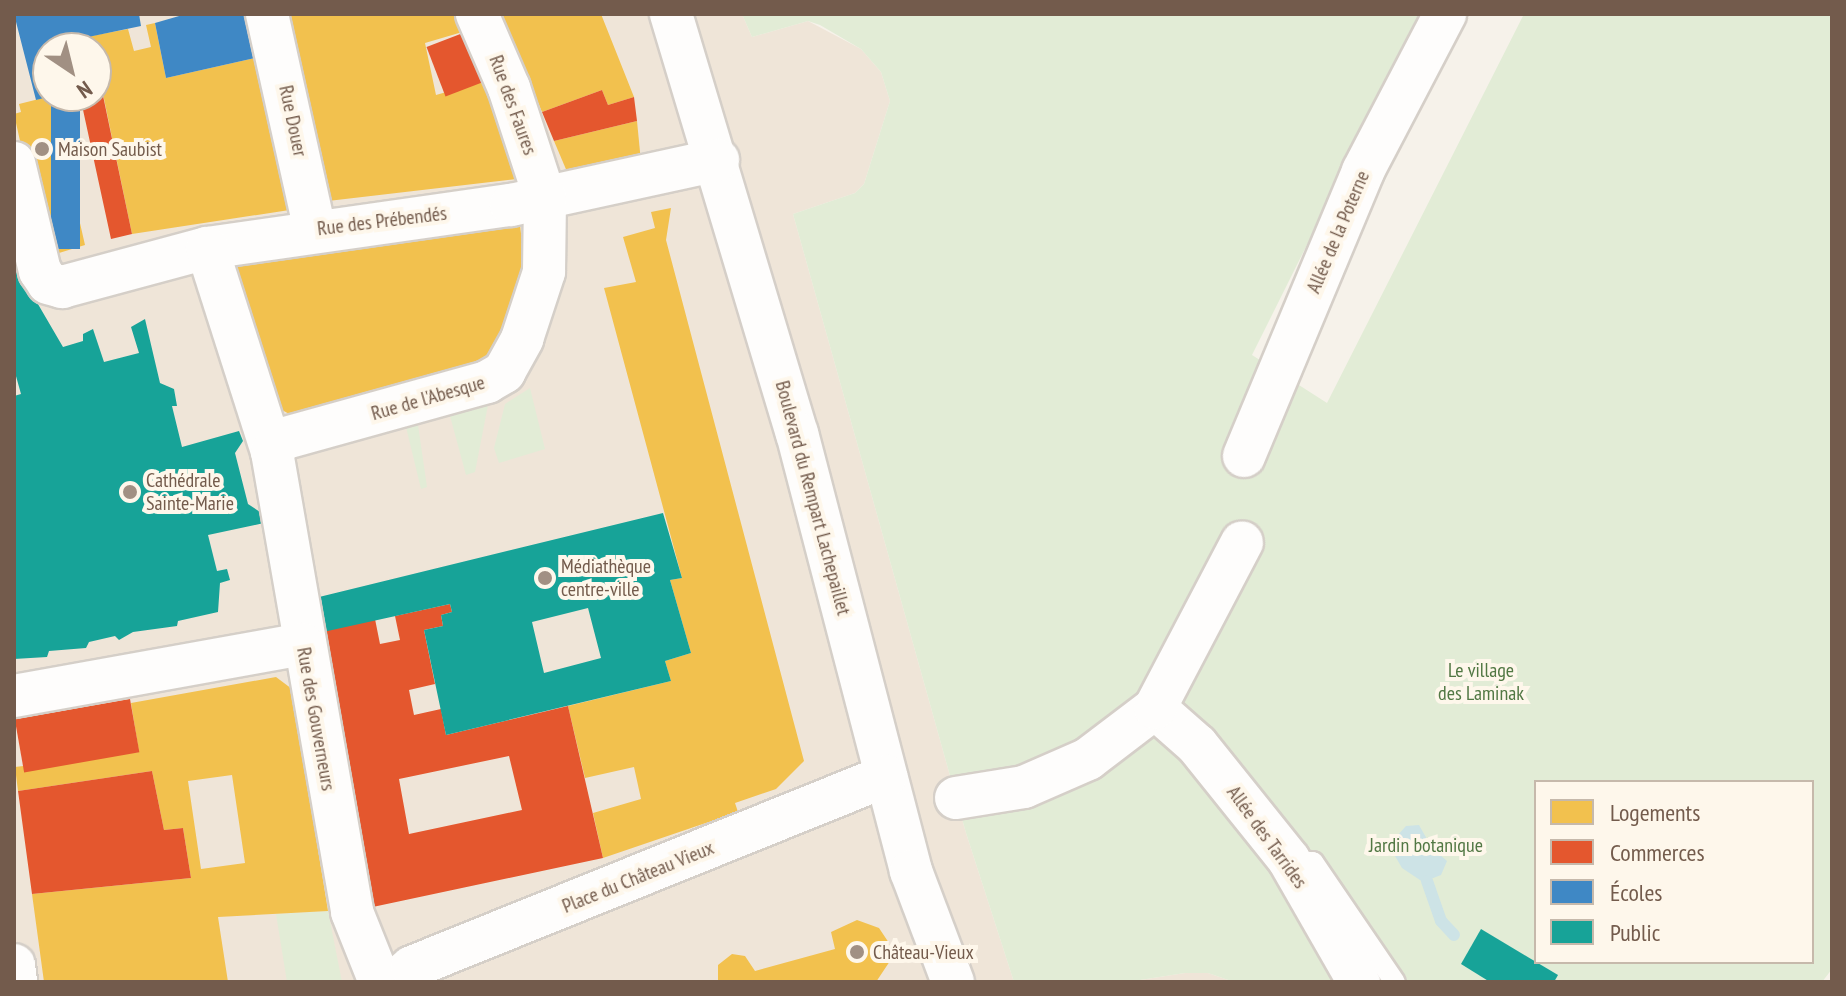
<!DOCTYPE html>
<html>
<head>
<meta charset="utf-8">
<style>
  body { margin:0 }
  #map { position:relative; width:1846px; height:996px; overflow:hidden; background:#f6f2ea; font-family:"PT Sans Narrow",sans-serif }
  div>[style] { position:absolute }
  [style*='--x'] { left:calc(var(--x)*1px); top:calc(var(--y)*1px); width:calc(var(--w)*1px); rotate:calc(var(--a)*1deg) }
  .residential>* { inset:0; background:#efe5d8 }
  .green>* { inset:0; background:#e2ecd6 }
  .water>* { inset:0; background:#cde3e6 }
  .homes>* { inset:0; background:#f2c14e }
  .shops>* { inset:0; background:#e4572e; transform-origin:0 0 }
  .schools>* { inset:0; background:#3f88c5; transform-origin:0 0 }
  .public>* { inset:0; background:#17a398 }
  .stream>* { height:12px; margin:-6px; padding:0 6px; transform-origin:6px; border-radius:6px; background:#cde3e6 }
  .roads { filter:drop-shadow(2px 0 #d5cfc8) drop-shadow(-2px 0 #d5cfc8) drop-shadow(0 2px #d5cfc8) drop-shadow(0 -2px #d5cfc8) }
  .lane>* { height:20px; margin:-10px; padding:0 10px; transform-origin:10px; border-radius:10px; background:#fefdfc }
  .street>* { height:42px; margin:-21px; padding:0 21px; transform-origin:21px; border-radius:21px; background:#fefdfc }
  .dots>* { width:22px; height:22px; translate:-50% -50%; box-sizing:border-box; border:4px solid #fef7eb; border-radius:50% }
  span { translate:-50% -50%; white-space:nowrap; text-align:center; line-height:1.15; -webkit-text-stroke:8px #fef7eb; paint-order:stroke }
  .street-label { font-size:20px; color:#735b4c }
  .poi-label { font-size:20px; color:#735b4c }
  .left { translate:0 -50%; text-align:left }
  .park-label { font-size:20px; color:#527844 }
  .frame { position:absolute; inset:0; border:16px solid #735b4c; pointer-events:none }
  .legend { position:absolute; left:1534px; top:780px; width:280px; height:184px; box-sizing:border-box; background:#fef7eb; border:2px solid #c6b9ab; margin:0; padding:10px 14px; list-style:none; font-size:24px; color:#735b4c }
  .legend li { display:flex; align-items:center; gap:16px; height:40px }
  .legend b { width:40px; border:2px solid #c6b9ab }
  .north { position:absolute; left:32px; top:32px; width:80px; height:80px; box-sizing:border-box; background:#fef7eb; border:2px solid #c6b9ab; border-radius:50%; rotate:145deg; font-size:22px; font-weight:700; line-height:32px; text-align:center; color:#735b4c }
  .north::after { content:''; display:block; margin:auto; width:28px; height:36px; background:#a19083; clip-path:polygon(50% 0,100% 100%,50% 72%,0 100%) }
</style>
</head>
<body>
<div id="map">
  <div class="residential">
    <i style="clip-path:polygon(evenodd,14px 14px,742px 14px,752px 37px,808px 21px,861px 49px,881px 72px,890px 101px,864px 184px,855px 193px,793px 214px,966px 833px,1014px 982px,14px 982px,14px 14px,48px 48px,96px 48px,96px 96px,48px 96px,48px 48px)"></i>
    <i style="clip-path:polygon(1185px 973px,1208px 973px,1234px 982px,1127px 982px)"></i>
  </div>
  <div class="green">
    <i style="clip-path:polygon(evenodd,742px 14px,1422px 14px,1252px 355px,1327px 403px,1524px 14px,1832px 14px,1832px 969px,1822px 982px,1234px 982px,1208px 973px,1185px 973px,1127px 982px,1014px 982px,966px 833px,793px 214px,855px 193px,864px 184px,890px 101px,881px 72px,861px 49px,820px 25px,808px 21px,752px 37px,742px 14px,1536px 782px,1812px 782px,1812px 962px,1536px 962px,1536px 782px)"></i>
    <i style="clip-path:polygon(530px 388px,545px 449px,499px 463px,494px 448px,505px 404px)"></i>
    <i style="clip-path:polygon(488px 405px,475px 472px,466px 475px,450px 416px)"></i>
    <i style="clip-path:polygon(418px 425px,427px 487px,421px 489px,406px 427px)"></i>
    <i style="clip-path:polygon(328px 911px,342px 982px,287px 982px,276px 914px)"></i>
  </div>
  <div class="water">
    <i style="clip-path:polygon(1419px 825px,1432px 848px,1447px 861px,1441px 875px,1423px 882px,1402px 868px,1395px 856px,1397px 836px,1406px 826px)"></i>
  </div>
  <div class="homes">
    <i style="clip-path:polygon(282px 14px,470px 14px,476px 28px,425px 43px,436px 95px,495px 78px,526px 178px,328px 201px)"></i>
    <i style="clip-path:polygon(501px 14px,601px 14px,634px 97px,608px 105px,602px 90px,542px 112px)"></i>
    <i style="clip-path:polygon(155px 23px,166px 78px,264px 56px,296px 209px,132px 234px,91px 36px,128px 29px,134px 51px,151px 47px,146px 25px)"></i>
    <i style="clip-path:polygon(51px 96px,85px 245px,46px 257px,14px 114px,21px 112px,19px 104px)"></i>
    <i style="clip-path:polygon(637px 121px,641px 162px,568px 174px,554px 141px)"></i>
    <i style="clip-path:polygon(671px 208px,666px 240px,804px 761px,776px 789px,735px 803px,738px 812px,603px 858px,593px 813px,641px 799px,634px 767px,585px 778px,568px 706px,671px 681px,665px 661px,691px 653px,670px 580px,682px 578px,604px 288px,636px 282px,623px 237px,655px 228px,651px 212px)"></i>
    <i style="clip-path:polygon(519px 217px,525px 266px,506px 330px,484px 367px,293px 416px,269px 403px,230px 260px)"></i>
    <i style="clip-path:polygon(evenodd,276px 677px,292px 689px,328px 911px,218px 917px,228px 982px,44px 982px,32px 894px,191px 878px,183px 828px,164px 830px,152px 771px,18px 791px,15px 767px,139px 752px,131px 703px,276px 677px,232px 775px,245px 863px,201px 869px,188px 781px,232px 775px)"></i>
    <i style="clip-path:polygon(857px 920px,879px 928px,889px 943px,890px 961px,876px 982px,718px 982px,718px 965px,732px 954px,745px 956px,755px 971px,835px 949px,831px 932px)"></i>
  </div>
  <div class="shops">
    <i style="left:476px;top:28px;width:53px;height:53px;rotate:69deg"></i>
    <i style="clip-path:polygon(91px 36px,94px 48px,70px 48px,69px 41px)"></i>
    <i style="clip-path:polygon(97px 67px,132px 234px,111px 239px,80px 96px,96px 96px)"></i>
    <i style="clip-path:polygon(602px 90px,608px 105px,634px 97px,637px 121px,554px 141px,542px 112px)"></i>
    <i style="clip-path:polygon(evenodd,450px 604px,452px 612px,441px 615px,443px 626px,424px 630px,435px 684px,409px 690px,414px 715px,441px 709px,446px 735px,568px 706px,603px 858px,368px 908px,320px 632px,375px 619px,380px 644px,400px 640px,395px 616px,450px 604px,509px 756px,522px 810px,409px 834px,399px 779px,509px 756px)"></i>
    <i style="left:130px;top:699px;width:54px;height:117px;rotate:80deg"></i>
    <i style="clip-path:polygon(152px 771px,164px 830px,183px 828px,191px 878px,32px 894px,18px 791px)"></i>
  </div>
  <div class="schools">
    <i style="clip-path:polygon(14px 14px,139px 14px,141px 26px,69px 41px,70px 48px,48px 48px,48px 97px,36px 100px)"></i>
    <i style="clip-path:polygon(186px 14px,253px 14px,264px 56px,166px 78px,155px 23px)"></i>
    <i style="left:51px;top:96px;width:29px;height:153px"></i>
  </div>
  <div class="public">
    <i style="clip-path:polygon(15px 225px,35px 299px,63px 347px,83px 341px,83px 334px,93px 329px,104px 362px,139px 353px,131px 327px,145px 319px,160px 383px,174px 389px,177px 406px,172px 406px,182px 447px,239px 431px,243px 441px,235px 453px,248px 504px,263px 514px,264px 523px,208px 535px,217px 571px,227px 569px,230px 580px,220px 583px,218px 612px,178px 621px,177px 626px,133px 632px,119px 640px,115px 636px,89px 642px,86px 648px,49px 651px,47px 657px,14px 659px,14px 396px,21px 394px,14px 369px)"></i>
    <i style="clip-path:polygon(evenodd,663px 513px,682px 578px,670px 580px,691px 653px,665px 661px,671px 681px,446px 735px,424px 630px,443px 626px,441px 615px,452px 612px,450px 604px,323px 632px,315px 598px,663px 513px,588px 608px,601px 658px,544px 673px,532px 622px,588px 608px)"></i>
    <i style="clip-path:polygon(1481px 929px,1558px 975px,1554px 982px,1490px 982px,1461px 964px)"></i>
  </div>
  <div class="stream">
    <i style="--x:1427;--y:881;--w:42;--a:70.7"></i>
    <i style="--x:1441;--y:921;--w:19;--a:47"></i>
  </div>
  <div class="roads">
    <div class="lane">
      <i style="--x:1297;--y:861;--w:16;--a:4"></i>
      <i style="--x:1313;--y:862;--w:145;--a:55.7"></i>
    </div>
    <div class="street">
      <i style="--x:267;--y:14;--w:221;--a:77.5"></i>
      <i style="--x:671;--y:14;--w:438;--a:73.3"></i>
      <i style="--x:797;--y:433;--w:453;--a:75.4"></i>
      <i style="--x:911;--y:871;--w:119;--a:69.3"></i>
      <i style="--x:14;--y:163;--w:111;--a:76.5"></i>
      <i style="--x:40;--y:271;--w:14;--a:56"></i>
      <i style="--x:48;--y:283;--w:15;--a:16"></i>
      <i style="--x:62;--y:287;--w:150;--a:-15.1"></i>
      <i style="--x:207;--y:248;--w:307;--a:-8.1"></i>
      <i style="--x:511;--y:205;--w:212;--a:-12.3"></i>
      <i style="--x:207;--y:248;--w:214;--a:72.3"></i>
      <i style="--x:272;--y:452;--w:467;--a:80.1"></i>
      <i style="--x:352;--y:912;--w:75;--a:68.2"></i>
      <i style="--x:272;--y:452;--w:16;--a:-52"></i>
      <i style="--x:282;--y:439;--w:213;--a:-15.5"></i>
      <i style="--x:487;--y:382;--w:20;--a:-30"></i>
      <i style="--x:504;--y:372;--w:38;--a:-61"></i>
      <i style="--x:522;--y:339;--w:71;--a:-71.8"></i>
      <i style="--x:544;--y:272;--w:74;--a:-89.2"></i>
      <i style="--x:545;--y:198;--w:116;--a:-108.1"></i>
      <i style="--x:509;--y:88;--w:81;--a:-113.4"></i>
      <i style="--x:1244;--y:456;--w:309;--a:-67.3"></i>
      <i style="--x:1363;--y:171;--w:177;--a:-62.4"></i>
      <i style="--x:14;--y:696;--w:293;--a:-10.2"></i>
      <i style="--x:1155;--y:708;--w:56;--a:41.4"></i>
      <i style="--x:1197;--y:745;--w:147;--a:51.3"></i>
      <i style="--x:1289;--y:860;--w:141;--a:60.2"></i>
      <i style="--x:956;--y:798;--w:69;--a:-9.2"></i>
      <i style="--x:1024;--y:787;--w:70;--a:-23.6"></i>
      <i style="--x:1088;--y:759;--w:84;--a:-37.3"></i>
      <i style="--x:1155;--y:708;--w:187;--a:-62.3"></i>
      <i style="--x:14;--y:965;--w:17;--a:83"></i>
      <i style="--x:394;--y:982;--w:23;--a:-40"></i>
      <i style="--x:412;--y:967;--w:511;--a:-21.95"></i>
    </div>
  </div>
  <div class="dots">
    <i style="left:42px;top:149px;background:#a19083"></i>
    <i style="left:130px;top:492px;background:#a19083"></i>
    <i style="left:545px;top:578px;background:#a19083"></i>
    <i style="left:857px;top:952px;background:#a19083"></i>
  </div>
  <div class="street-label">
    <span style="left:513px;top:105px;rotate:70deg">Rue des Faures</span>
    <span style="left:293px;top:121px;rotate:78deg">Rue Douer</span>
    <span style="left:382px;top:221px;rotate:-7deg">Rue des Prébendés</span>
    <span style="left:1338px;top:232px;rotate:-67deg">Allée de la Poterne</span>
    <span style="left:428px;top:398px;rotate:-16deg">Rue de l'Abesque</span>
    <span style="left:813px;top:498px;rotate:75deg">Boulevard du Rempart Lachepaillet</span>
    <span style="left:316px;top:719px;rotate:80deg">Rue des Gouverneurs</span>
    <span style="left:1267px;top:837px;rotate:54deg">Allée des Tarrides</span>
    <span style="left:638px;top:877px;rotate:-22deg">Place du Château Vieux</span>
  </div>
  <div class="poi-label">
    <span class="left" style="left:58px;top:149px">Maison Saubist</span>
    <span class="left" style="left:146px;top:492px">Cathédrale<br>Sainte-Marie</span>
    <span class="left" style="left:561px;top:578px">Médiathèque<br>centre-ville</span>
    <span class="left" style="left:873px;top:952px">Château-Vieux</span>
  </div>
  <div class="park-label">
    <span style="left:1481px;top:682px">Le village<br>des Laminak</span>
    <span style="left:1426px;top:845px">Jardin botanique</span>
  </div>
  <div class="frame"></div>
  <ul class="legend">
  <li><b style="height:22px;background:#f2c14e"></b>Logements</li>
  <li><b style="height:22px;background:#e4572e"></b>Commerces</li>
  <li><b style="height:22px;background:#3f88c5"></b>Écoles</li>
  <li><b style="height:22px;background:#17a398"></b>Public</li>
  </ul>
  <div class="north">N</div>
</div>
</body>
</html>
